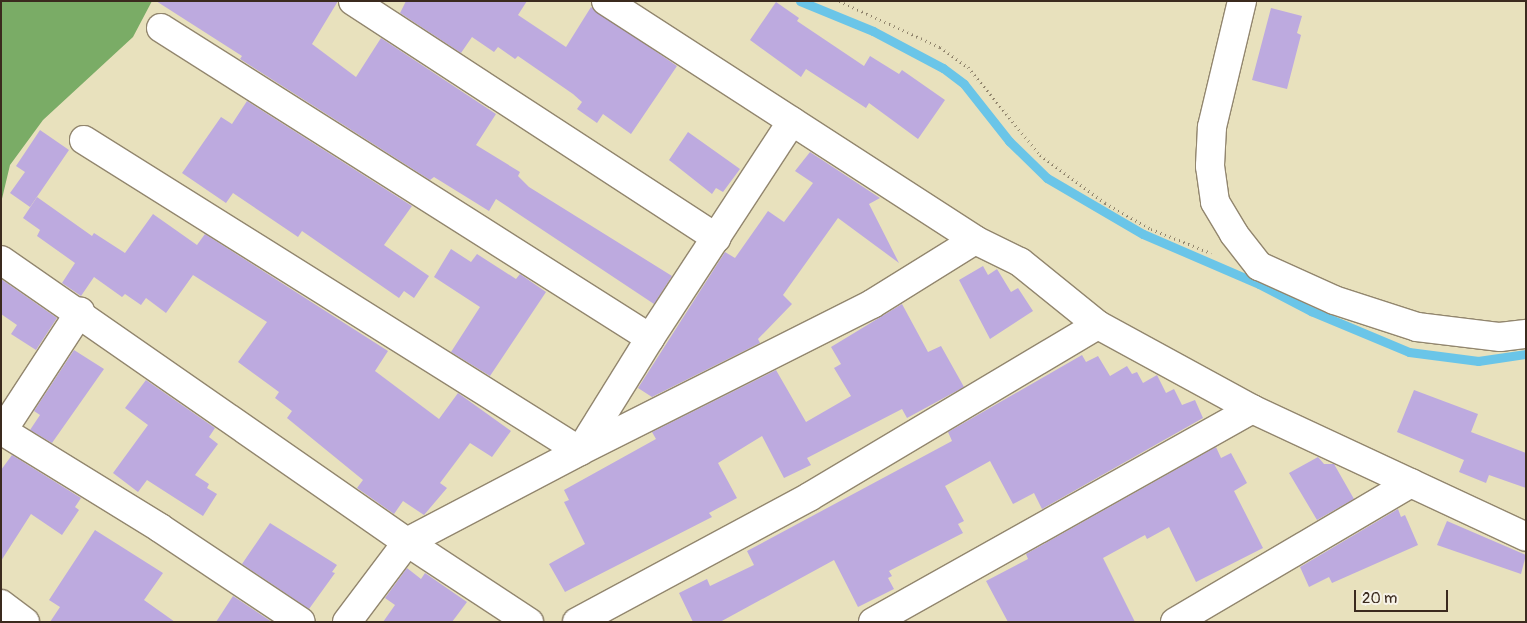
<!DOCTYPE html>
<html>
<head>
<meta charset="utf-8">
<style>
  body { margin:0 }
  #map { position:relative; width:1527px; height:623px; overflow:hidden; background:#e8e1bd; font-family:Pangolin,sans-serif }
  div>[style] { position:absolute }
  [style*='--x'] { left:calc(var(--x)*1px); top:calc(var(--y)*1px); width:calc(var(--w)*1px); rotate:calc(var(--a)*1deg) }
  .forest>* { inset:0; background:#7aac66 }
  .stream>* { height:9px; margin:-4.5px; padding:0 4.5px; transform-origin:4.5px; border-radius:4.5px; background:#6ac5e8 }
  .building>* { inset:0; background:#bdaadf }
  .path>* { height:3px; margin-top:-1.5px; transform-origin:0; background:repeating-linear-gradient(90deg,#92866e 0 1px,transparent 0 5px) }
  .roads { filter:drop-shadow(1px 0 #92866e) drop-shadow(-1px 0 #92866e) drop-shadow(0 1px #92866e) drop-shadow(0 -1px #92866e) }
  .street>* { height:28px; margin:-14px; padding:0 14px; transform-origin:14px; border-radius:14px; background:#fff }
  span { translate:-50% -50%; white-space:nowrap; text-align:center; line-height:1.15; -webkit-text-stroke:4px #f7f3e8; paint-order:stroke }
  .frame { position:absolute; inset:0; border:2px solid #3b2a1e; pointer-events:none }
  .scale { position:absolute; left:1354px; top:590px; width:94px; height:22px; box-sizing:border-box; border:2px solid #3b2a1e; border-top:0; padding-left:6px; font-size:15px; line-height:18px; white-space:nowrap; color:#3b2a1e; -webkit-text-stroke:4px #f7f3e8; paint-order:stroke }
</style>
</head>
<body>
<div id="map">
  <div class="forest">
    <i style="clip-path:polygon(1px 1px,152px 1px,133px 37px,43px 120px,10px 165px,1px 203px)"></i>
  </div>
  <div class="stream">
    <i style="--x:800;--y:1;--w:79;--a:22.3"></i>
    <i style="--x:873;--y:31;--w:79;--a:27.9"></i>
    <i style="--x:943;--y:68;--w:26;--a:37"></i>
    <i style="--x:964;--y:84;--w:73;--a:51.7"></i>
    <i style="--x:1009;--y:141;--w:53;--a:44.2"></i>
    <i style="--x:1047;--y:178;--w:111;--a:30.3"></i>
    <i style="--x:1143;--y:234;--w:126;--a:23.3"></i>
    <i style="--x:1259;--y:284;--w:59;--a:27.4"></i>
    <i style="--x:1311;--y:311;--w:106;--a:22.7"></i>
    <i style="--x:1409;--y:352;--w:70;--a:7.4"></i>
    <i style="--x:1478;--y:361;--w:49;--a:-8.3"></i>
  </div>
  <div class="building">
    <i style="clip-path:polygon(156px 1px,338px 1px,312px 44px,356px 77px,381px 38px,496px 114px,476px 145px,520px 172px,518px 176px,529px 187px,672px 276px,654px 304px,496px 199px,489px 211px,434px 177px,430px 180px,240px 59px,242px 56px)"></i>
    <i style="clip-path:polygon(406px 1px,527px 1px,518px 15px,566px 47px,591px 7px,677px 66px,631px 134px,603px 114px,597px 123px,577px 109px,582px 102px,573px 94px,518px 56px,515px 59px,498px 47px,494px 52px,472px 37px,461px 53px,400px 13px)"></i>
    <i style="clip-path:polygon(776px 2px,799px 18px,797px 21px,864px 66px,870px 56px,899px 74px,902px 70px,945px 100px,918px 139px,869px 103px,866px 108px,806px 69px,801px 77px,750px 40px)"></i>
    <i style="clip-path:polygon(1271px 8px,1302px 16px,1297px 33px,1301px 35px,1287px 89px,1252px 80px)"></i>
    <i style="clip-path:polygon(247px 101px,412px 206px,384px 245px,429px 276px,414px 298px,404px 291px,399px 298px,302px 231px,298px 237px,233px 193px,226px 203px,182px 173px,221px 117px,232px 124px)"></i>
    <i style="clip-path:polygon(40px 130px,69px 150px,30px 207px,10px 193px,25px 172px,16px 166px)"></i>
    <i style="clip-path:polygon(688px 132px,740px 169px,723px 192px,716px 188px,712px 194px,669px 160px)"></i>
    <i style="clip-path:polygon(810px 152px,880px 198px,869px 204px,899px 263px,838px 218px,783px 295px,792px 304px,758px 339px,760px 343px,652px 397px,638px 388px,725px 252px,735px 258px,768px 211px,784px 222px,813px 183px,795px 171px)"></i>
    <i style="clip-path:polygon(37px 197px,92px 236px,94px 233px,125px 253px,153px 214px,197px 245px,205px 234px,388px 351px,375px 371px,439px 419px,458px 393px,511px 431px,492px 457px,470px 443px,440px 483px,447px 488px,424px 515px,403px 501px,394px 514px,357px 488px,363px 480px,287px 418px,292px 411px,275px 398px,279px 392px,238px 362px,267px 322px,193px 275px,166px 313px,146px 298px,141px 305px,125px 294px,122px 297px,94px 277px,81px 296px,62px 283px,75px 263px,37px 236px,40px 230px,23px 218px)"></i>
    <i style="clip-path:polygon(451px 249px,471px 262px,477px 254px,516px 279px,520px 274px,546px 292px,490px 376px,451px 352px,480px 307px,434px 277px)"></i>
    <i style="clip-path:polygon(983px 266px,988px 275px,997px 269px,1011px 292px,1018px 288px,1033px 311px,990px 339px,959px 280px)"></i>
    <i style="clip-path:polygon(1px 279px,57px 318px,36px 350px,11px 334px,17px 325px,1px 314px)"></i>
    <i style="clip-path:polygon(902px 304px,928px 352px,941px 346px,964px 387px,907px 418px,902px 409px,807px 458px,811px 465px,784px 478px,762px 436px,718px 463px,737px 498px,709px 513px,712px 517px,565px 592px,549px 564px,585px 544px,564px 502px,569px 500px,564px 490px,656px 439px,652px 432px,776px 370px,806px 422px,851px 396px,834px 368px,841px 364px,831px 347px)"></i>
    <i style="clip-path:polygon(74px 350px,104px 369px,52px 443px,30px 430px,40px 415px,34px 411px)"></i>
    <i style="clip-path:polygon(1082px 355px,1086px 362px,1098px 356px,1110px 376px,1127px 366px,1132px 374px,1137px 372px,1143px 383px,1157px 375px,1166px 393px,1174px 389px,1182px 405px,1195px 400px,1203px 418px,1042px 509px,1034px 493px,1013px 504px,990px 461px,945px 486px,964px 521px,958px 524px,963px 533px,889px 571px,892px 576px,888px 578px,894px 589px,858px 607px,834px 560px,720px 622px,693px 622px,679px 593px,707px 579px,710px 586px,754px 565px,747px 551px,952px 441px,948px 432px)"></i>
    <i style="clip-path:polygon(146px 380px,215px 428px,209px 437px,218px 444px,195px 475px,209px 484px,207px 488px,217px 494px,203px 516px,147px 480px,138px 492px,113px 473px,148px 425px,125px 408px)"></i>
    <i style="clip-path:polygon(1414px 390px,1478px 414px,1471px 432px,1526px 453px,1526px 488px,1489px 475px,1486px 483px,1459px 472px,1464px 460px,1397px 432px)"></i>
    <i style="clip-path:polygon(1216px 447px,1221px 458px,1231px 453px,1247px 483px,1234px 491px,1263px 548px,1196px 582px,1169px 527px,1147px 539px,1145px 535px,1103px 558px,1135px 622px,1008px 622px,986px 581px,1028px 559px,1026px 554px)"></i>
    <i style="clip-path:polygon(12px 455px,81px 498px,75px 507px,79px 510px,62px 535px,31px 514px,1px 561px,1px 470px)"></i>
    <i style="clip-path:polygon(1318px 457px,1324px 464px,1334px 464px,1354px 499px,1317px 520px,1289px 473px)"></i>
    <i style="clip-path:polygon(1398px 509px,1401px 517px,1405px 515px,1418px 545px,1332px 583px,1329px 577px,1309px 587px,1300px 567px)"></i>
    <i style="clip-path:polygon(1447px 521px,1526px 555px,1521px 574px,1437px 545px)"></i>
    <i style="clip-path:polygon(270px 523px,337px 565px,332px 572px,335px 573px,309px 609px,242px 564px)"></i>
    <i style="clip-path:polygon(95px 530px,163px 573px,144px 600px,175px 622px,50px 622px,60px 607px,49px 600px)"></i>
    <i style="clip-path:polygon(407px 568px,421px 579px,425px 573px,467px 602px,452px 622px,383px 622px,395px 605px,385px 598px)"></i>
    <i style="clip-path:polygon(233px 596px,272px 622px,216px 622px)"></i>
  </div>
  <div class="path">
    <i style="--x:839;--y:1;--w:111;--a:24.5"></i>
    <i style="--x:940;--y:47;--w:34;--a:36"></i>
    <i style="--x:968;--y:67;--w:114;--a:50.7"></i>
    <i style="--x:1040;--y:155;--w:81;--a:36.4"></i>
    <i style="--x:1105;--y:203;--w:53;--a:29.5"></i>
    <i style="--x:1151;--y:229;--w:65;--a:21.8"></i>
  </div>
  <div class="roads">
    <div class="street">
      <i style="--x:353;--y:1;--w:434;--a:33.1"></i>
      <i style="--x:606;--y:1;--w:440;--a:32.9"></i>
      <i style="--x:975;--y:240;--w:50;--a:26.1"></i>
      <i style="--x:1020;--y:262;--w:100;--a:38.9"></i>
      <i style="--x:1098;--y:325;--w:175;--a:28.6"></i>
      <i style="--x:1252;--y:409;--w:302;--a:25"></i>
      <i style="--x:1242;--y:1;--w:130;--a:103.4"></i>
      <i style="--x:1212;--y:127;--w:39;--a:93"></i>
      <i style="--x:1210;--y:166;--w:36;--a:82"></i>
      <i style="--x:1215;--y:202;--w:37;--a:59"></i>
      <i style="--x:1234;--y:234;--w:41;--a:52"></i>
      <i style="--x:1259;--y:266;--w:82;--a:24.4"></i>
      <i style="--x:1334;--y:300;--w:87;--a:18"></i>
      <i style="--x:1417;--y:327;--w:84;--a:6.9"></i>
      <i style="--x:1500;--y:337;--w:26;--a:-7"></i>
      <i style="--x:161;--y:28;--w:579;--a:32.37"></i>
      <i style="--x:84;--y:140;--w:585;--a:32.09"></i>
      <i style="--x:580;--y:451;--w:327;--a:-26.7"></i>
      <i style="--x:872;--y:304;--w:121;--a:-31.9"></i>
      <i style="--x:1;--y:260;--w:494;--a:34.8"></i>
      <i style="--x:407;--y:542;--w:146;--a:33.3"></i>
      <i style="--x:1;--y:430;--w:187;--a:31.6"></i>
      <i style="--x:160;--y:528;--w:169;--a:33.7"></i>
      <i style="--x:1;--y:433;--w:145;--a:-56.9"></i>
      <i style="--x:1;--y:604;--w:30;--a:37"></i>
      <i style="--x:347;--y:622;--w:100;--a:-53.1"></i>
      <i style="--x:407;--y:542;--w:195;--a:-27.7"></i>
      <i style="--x:580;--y:451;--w:133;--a:-58.2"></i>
      <i style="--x:650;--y:338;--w:259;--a:-56.8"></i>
      <i style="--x:577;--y:622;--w:264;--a:-28.3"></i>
      <i style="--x:809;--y:497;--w:336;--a:-30.8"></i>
      <i style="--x:873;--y:622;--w:435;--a:-29.3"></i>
      <i style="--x:1175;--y:622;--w:274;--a:-30.5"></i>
    </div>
  </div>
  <div class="frame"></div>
  <div class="scale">20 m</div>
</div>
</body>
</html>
